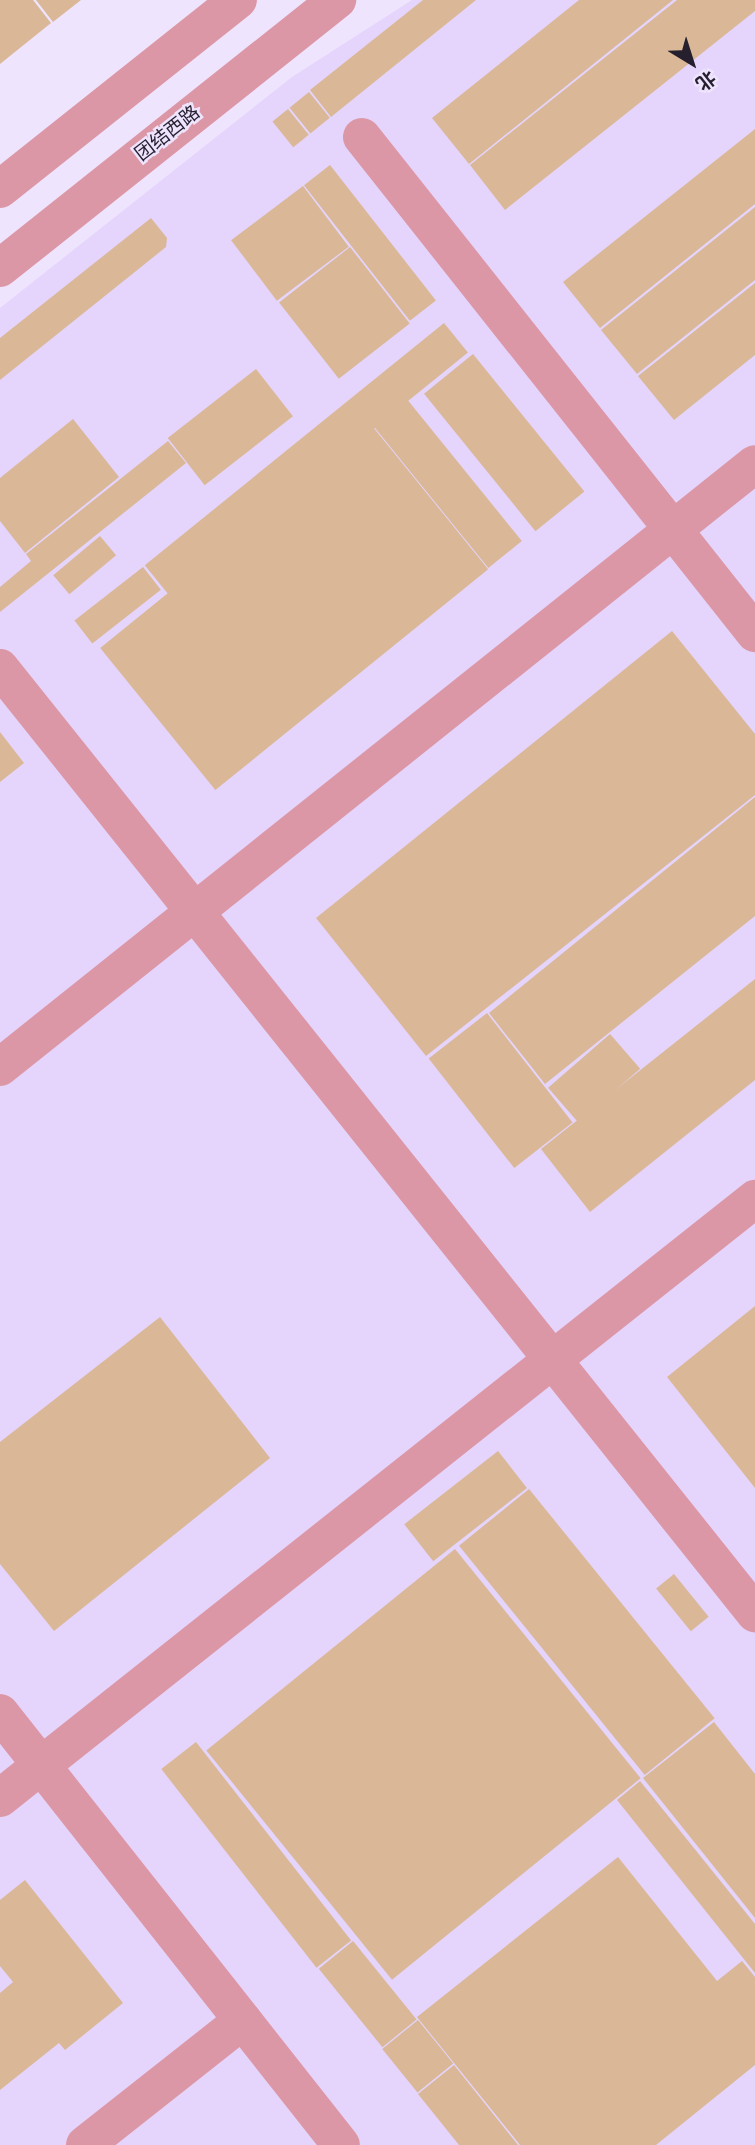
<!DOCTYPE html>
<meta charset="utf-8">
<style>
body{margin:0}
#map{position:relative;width:755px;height:2145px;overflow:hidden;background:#efe4fd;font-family:"Source Sans 3","Noto Sans SC",sans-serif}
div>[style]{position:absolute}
.built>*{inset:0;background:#e5d4fb}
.building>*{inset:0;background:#dab897;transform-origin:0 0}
.minor>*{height:38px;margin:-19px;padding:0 19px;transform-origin:19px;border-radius:19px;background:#dc97a6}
span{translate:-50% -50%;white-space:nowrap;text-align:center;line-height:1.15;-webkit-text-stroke:5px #efe4fd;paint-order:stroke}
.street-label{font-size:19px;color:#251f2e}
.north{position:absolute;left:657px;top:28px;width:70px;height:70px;-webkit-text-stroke:5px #efe4fd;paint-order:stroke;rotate:142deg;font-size:19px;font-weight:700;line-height:28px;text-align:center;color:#251f2e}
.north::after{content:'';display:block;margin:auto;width:24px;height:32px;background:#251f2e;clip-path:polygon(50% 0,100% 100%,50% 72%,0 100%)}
</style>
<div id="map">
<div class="built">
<div style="clip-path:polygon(412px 0,755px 0,755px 2145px,0 2145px,0 308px,292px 77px)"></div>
</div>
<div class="building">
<div style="clip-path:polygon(0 0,33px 0,51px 23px,0 64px)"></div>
<div style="clip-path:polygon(36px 0,81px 0,53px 22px)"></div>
<div style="clip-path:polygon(423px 0,476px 0,331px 117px,310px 90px)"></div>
<div style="clip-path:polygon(579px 0,673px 0,469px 164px,432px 118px)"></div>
<div style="clip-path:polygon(677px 0,755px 0,755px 11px,505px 210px,470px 165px)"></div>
<div style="left:309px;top:92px;width:33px;height:25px;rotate:51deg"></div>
<div style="left:288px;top:109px;width:33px;height:20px;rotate:51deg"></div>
<div style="clip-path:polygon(755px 129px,755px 204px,600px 328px,563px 282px)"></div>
<div style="left:330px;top:165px;width:172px;height:33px;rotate:52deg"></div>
<div style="left:303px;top:186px;width:76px;height:90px;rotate:53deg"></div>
<div style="clip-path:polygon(755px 207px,755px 280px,637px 374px,601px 330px)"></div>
<div style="clip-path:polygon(151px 218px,167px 238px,166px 247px,0 380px,0 338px)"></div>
<div style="left:350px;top:247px;width:97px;height:90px;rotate:52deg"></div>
<div style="clip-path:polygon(755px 283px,755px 355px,674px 420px,638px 376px)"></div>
<div style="left:444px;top:323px;width:38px;height:385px;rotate:51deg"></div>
<div style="left:473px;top:354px;width:177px;height:63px;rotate:51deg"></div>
<div style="left:256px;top:369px;width:60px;height:112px;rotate:52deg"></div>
<div style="left:406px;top:398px;width:184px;height:43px;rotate:51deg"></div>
<div style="clip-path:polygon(73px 419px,119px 477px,25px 553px,0 521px,0 478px)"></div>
<div style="left:373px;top:427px;width:183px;height:351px;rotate:51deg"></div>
<div style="clip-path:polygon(168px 441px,186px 463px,0 612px,0 587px,31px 561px,26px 554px)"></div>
<div style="left:100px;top:536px;width:25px;height:61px;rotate:50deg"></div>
<div style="left:143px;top:567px;width:29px;height:87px;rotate:52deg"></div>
<div style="clip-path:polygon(672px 631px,755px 734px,755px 795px,426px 1056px,316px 918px)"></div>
<div style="clip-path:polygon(0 732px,24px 763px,0 782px)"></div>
<div style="clip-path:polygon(755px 797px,755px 916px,545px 1084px,489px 1013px)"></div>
<div style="clip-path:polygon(755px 979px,755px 1080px,590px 1212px,541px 1149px)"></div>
<div style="left:487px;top:1013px;width:139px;height:74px;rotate:52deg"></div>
<div style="left:610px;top:1034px;width:46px;height:82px;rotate:49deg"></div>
<div style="clip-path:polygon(755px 1306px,755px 1488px,667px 1377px)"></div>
<div style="clip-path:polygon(160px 1317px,270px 1458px,54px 1631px,0 1564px,0 1442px)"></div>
<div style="left:498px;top:1451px;width:47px;height:119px;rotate:52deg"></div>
<div style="left:529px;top:1489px;width:295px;height:90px;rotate:51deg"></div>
<div style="left:455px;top:1549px;width:295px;height:320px;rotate:51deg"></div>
<div style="left:674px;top:1574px;width:55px;height:23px;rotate:51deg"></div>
<div style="clip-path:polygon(714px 1722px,755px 1774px,755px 1918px,643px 1778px)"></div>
<div style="left:196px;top:1742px;width:252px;height:44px;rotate:52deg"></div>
<div style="clip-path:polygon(640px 1781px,755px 1924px,755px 1973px,617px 1800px)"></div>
<div style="clip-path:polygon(618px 1857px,717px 1981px,742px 1961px,755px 1977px,755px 2065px,656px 2145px,520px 2145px,417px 2017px)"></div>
<div style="clip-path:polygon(25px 1880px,123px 2003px,65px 2050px,59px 2043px,0 2090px,0 1993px,13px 1982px,0 1966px,0 1900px)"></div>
<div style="left:353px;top:1941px;width:101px;height:44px;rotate:51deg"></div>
<div style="left:418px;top:2020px;width:56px;height:46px;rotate:51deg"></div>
<div style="clip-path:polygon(454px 2065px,518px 2145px,459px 2145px,418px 2094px)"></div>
</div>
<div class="minor">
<div style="left:362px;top:137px;width:633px;rotate:51.61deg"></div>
<div style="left:0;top:189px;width:304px;rotate:-38.5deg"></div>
<div style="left:0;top:268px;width:431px;rotate:-38.5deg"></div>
<div style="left:0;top:668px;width:1210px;rotate:51.38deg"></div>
<div style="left:0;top:1067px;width:966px;rotate:-38.61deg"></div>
<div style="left:0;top:1713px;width:550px;rotate:51.71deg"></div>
<div style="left:0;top:1798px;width:964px;rotate:-38.43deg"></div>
<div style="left:85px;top:2145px;width:201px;rotate:-38.3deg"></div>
</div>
<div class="street-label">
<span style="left:168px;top:134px;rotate:-38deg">团结西路</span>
</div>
<div class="north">北</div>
</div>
